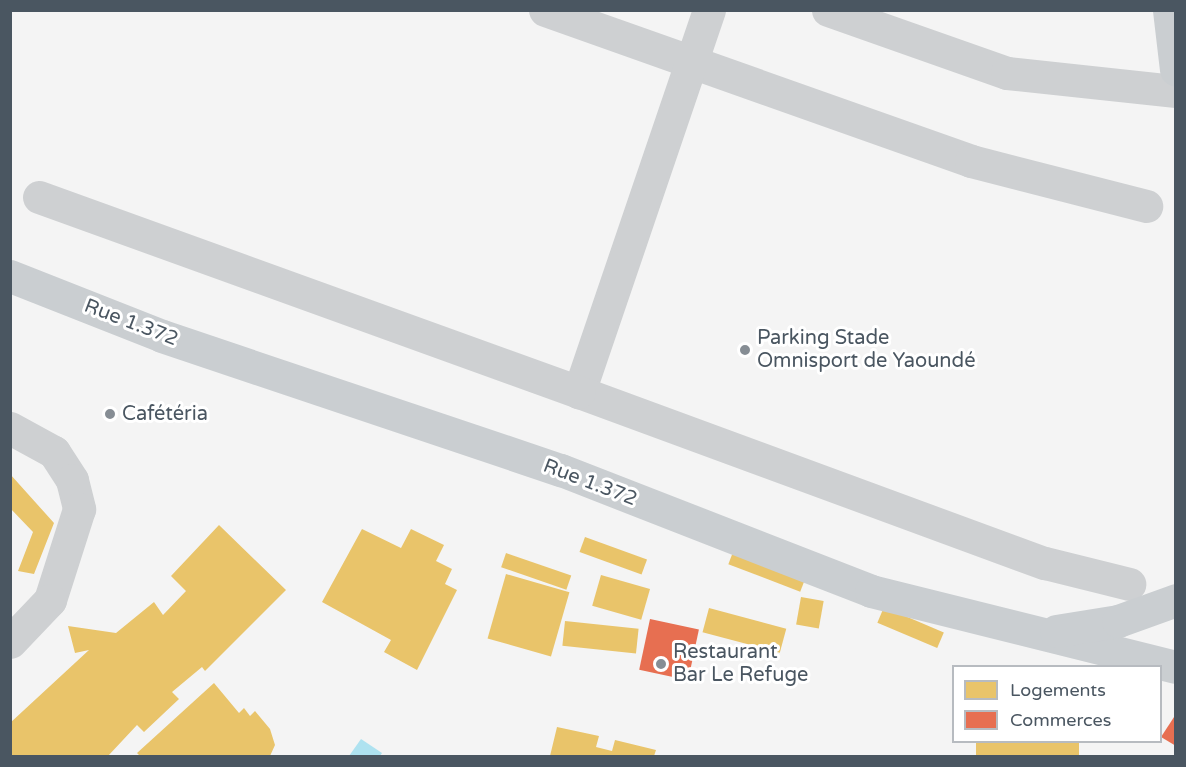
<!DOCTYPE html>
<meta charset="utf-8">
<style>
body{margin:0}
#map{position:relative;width:1186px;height:767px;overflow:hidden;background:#f4f4f4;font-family:"Varela Round",sans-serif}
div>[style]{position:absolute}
.water>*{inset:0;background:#aee2f0}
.homes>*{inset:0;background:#e9c46a;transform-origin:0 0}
.shops>*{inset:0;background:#e76f51;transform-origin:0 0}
.minor>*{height:33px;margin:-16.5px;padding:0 16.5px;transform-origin:16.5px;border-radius:16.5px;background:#ced0d2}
.major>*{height:33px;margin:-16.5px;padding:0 16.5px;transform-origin:16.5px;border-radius:16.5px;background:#caced1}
.dots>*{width:16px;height:16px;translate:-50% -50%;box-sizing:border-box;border:3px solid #fff;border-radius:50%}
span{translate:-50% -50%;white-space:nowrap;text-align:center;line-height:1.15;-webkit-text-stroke:6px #fff;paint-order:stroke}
.street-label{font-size:20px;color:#4a5661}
.poi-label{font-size:20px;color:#4a5661}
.left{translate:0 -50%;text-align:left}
.frame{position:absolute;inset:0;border:12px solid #4a5661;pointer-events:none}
.legend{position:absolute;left:952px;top:665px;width:210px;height:78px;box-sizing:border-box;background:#fff;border:2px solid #b7bbc0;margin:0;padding:8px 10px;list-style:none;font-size:18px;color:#4a5661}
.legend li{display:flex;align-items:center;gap:12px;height:30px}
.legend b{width:30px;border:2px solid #b7bbc0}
</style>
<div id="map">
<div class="water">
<div style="clip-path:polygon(361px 739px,382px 753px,380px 756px,349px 756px)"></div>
</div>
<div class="homes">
<div style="clip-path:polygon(10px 474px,54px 523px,34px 574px,18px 571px,33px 532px,10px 508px)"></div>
<div style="clip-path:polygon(219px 525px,286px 590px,205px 671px,202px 667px,172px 692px,179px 699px,144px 732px,137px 725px,108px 756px,10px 756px,10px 723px,89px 650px,75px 653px,68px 626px,116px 633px,154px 602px,163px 615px,186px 591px,171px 576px)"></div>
<div style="clip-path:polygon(362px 529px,401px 548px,411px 529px,444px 545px,436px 561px,452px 569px,445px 584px,457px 590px,417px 670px,384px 652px,391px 640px,322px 602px)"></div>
<div style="left:585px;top:537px;width:66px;height:16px;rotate:20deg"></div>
<div style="left:733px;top:552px;width:77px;height:13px;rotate:21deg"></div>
<div style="left:506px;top:553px;width:69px;height:15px;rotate:19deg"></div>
<div style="left:506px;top:574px;width:66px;height:67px;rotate:16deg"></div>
<div style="left:601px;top:575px;width:51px;height:32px;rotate:16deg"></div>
<div style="left:801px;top:597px;width:23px;height:28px;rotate:10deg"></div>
<div style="left:884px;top:607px;width:65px;height:17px;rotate:23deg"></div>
<div style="left:709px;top:608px;width:80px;height:25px;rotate:15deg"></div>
<div style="left:565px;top:621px;width:74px;height:25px;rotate:6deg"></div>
<div style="clip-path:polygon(214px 683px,239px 713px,244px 708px,250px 716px,255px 711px,270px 729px,275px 745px,270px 756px,140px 756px,137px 753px)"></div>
<div style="clip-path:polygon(557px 727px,599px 736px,596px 747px,612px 751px,615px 740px,656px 750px,654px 756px,550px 756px)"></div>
<div style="left:976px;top:742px;width:103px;height:14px"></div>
</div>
<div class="shops">
<div style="left:650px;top:619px;width:50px;height:52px;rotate:12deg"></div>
<div style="clip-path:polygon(1176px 714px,1176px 746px,1161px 737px)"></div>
</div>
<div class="minor">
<div style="left:545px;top:10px;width:452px;rotate:19.5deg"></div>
<div style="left:971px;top:161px;width:181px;rotate:14.4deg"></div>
<div style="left:709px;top:10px;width:404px;rotate:108.8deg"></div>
<div style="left:579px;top:392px;width:496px;rotate:20.2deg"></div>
<div style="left:1045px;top:563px;width:87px;rotate:14deg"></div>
<div style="left:828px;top:10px;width:190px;rotate:19.4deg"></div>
<div style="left:1007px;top:73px;width:170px;rotate:6.1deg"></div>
<div style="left:39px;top:197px;width:574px;rotate:19.86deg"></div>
<div style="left:10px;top:428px;width:50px;rotate:28.6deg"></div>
<div style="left:54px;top:452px;width:33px;rotate:57deg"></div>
<div style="left:72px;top:480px;width:30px;rotate:76deg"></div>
<div style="left:79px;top:509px;width:96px;rotate:107.7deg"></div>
<div style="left:50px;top:600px;width:58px;rotate:133.6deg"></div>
</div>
<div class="major">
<div style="left:1169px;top:10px;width:60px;rotate:83.3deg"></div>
<div style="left:10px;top:276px;width:163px;rotate:21.5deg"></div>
<div style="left:162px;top:336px;width:421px;rotate:18.6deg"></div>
<div style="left:561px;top:470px;width:333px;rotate:21.3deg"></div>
<div style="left:871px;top:591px;width:314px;rotate:14deg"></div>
<div style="left:1056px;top:631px;width:63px;rotate:-9.2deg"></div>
<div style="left:1118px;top:621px;width:62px;rotate:-19.9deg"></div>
</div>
<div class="dots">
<div style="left:745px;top:350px;background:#868d94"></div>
<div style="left:110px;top:414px;background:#868d94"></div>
<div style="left:661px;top:664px;background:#868d94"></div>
</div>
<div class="street-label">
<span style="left:131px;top:323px;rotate:21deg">Rue 1.372</span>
<span style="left:590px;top:483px;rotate:21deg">Rue 1.372</span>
</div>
<div class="poi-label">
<span class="left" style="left:757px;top:350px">Parking Stade<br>Omnisport de Yaoundé</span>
<span class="left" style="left:122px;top:414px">Cafétéria</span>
<span class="left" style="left:673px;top:664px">Restaurant<br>Bar Le Refuge</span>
</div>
<div class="frame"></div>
<ul class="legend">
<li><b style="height:16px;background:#e9c46a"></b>Logements</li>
<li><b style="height:16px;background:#e76f51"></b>Commerces</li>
</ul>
</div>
